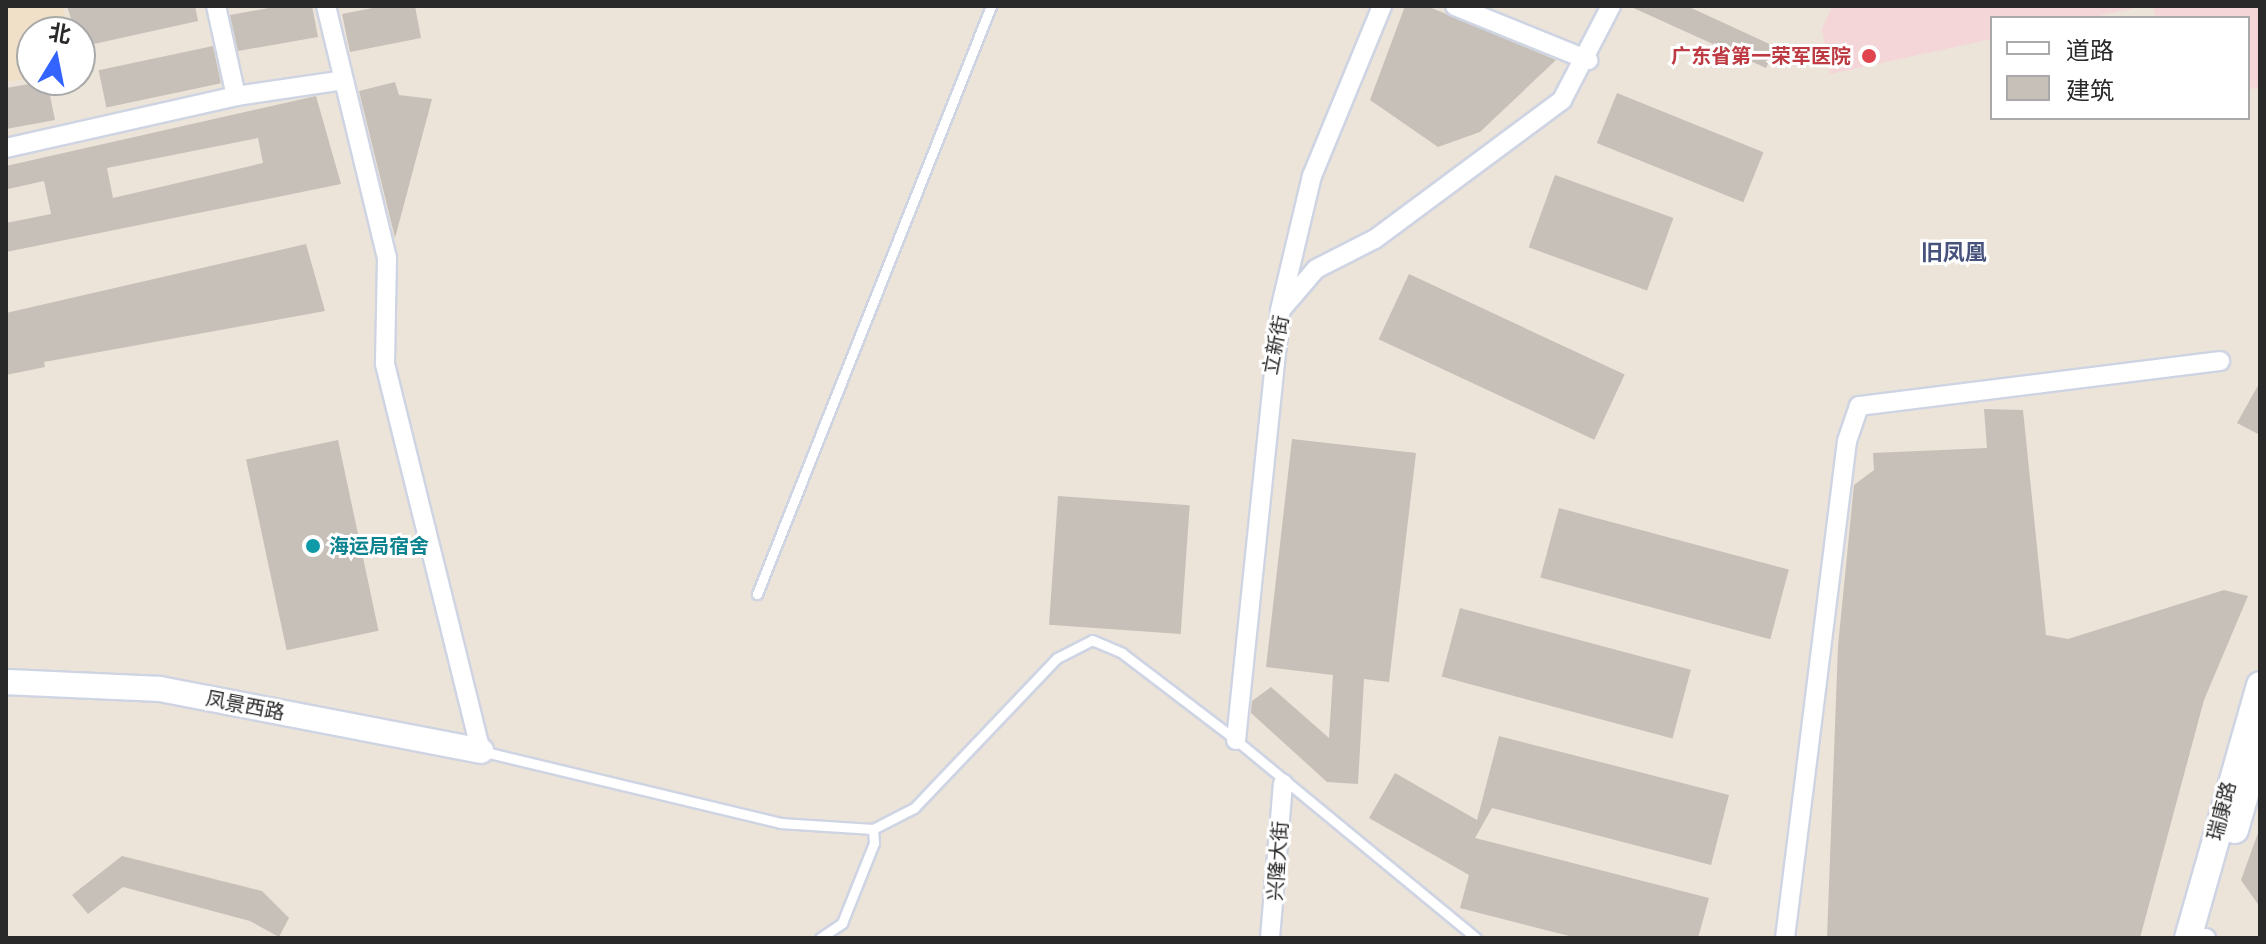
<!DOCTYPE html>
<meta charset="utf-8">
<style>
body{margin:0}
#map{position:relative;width:2266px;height:944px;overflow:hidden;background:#ece3d9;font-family:Roboto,"Noto Sans SC",sans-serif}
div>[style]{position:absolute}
.education>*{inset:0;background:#efe0c7}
.medical>*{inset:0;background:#f4d6d9}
.building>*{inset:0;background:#c7c0b9;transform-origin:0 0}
.roads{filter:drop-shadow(2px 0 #cfd4e3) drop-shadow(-2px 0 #cfd4e3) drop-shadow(0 2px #cfd4e3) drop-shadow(0 -2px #cfd4e3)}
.service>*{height:9px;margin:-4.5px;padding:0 4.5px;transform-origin:4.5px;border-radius:4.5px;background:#fff}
.minor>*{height:18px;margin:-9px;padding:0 9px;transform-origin:9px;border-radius:9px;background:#fff}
.tertiary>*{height:24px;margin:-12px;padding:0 12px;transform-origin:12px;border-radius:12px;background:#fff}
.secondary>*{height:26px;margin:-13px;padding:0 13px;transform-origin:13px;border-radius:13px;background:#fff}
.dots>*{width:22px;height:22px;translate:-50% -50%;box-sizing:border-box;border:4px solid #fff;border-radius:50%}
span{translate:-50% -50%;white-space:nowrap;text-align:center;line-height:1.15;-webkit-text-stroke:6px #fff;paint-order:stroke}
.health-label{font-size:20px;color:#be3a42;font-weight:700}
.right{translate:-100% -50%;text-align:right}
.street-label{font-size:20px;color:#292929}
.culture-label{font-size:20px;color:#0d838f;font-weight:700}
.left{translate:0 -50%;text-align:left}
.neighbourhood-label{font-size:22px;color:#47537c;font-weight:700}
.frame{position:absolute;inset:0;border:8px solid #292929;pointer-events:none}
.legend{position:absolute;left:1990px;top:16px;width:260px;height:104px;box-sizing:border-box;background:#fff;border:2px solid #a9a9a9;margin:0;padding:10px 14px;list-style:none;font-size:24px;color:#292929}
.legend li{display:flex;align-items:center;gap:16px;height:40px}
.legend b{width:40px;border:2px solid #a9a9a9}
.north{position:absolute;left:16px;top:16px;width:80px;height:80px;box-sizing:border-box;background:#fff;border:2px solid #a9a9a9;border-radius:50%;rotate:10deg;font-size:22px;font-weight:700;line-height:32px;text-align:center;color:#292929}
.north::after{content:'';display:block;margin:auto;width:28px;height:36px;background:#3464ff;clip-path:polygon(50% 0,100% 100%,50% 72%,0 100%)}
</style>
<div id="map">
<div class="education">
<div style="clip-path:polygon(6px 6px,63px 6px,69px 32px,32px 32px,32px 78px,6px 82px)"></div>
</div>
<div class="medical">
<div style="clip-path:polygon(1832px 6px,2144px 6px,2089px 18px,1992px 18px,1992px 39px,1830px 74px,1822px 29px)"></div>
<div style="clip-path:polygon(2153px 6px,2260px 6px,2260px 88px,2248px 89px,2248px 18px,2156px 18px)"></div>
</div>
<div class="building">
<div style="clip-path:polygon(67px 6px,195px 6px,198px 21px,80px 47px)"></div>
<div style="clip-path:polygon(280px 6px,312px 6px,318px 37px,238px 51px,230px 15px)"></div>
<div style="clip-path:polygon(383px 6px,415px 6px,421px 38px,350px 52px,342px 14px)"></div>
<div style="clip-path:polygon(1405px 6px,1427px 6px,1556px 60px,1480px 132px,1438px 147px,1370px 100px)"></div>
<div style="clip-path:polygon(1629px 6px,1687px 6px,1776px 47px,1766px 68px)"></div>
<div style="left:213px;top:46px;width:38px;height:117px;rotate:78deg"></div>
<div style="clip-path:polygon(47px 81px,55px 120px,6px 129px,6px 88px)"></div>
<div style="clip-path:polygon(395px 82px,399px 95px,432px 99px,395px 238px,359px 91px)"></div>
<div style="left:1617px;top:93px;width:158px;height:54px;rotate:22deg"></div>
<div style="clip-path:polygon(evenodd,316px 96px,341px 184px,6px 252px,6px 223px,51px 214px,44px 181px,8px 189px,6px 166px,316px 96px,258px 138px,263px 163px,113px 198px,107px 168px,258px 138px)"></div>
<div style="left:1555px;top:175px;width:126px;height:77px;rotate:20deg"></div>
<div style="clip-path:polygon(306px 244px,325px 311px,44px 362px,45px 367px,6px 375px,6px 313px)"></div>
<div style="left:1409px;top:274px;width:238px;height:72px;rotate:25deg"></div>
<div style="clip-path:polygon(2260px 382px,2260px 435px,2237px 423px)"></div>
<div style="clip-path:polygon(1984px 409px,2023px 410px,2046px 635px,2068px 639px,2224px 590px,2248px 596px,2204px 700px,2140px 938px,1827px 938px,1838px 646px,1854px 485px,1874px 470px,1873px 453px,1987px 448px)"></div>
<div style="clip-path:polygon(1292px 439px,1416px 453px,1389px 682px,1364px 679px,1358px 784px,1327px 782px,1251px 713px,1252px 701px,1271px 687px,1329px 738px,1333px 675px,1266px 667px)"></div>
<div style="left:338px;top:440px;width:195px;height:94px;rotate:78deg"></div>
<div style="left:1058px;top:496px;width:132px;height:129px;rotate:4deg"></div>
<div style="left:1559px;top:508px;width:238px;height:72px;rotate:15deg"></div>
<div style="left:1460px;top:608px;width:239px;height:71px;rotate:15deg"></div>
<div style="clip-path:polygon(1499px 736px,1729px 795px,1711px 865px,1492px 808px,1475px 838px,1709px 898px,1698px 938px,1577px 938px,1460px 908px,1469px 875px,1369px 818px,1395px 773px,1477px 820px)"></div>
<div style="clip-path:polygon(2258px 833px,2260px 833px,2260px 907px,2241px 880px)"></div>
<div style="clip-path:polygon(122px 856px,262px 891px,289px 918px,279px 937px,250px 921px,123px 887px,88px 914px,72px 895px)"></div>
</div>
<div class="roads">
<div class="service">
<div style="left:757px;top:594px;width:633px;rotate:-68.3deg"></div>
<div style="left:481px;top:751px;width:308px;rotate:13.5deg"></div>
<div style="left:780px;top:823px;width:93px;rotate:3.7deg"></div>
<div style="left:873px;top:829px;width:46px;rotate:-27.1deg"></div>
<div style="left:914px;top:808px;width:207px;rotate:-46.4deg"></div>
<div style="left:1057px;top:658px;width:39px;rotate:-27deg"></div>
<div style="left:1092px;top:640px;width:33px;rotate:23deg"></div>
<div style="left:1122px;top:653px;width:143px;rotate:37.3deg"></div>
<div style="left:1236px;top:740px;width:311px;rotate:39.5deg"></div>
<div style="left:820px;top:938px;width:27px;rotate:-34deg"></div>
<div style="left:842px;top:923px;width:86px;rotate:-68.2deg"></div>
<div style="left:874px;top:843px;width:14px;rotate:-94deg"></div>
</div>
<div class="minor">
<div style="left:326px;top:6px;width:259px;rotate:76.4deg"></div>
<div style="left:387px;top:258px;width:106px;rotate:91.1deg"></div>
<div style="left:385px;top:364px;width:399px;rotate:76.1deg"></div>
<div style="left:1455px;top:6px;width:144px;rotate:22.1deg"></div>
<div style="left:236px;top:96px;width:109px;rotate:-8.4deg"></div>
<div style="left:6px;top:148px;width:236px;rotate:-12.7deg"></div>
<div style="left:236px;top:96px;width:92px;rotate:-102.5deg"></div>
<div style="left:1280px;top:310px;width:138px;rotate:-76.6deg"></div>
<div style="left:1312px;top:176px;width:184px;rotate:-67.6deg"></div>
<div style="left:1236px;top:740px;width:431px;rotate:-84.1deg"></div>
<div style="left:1280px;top:311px;width:55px;rotate:-49.4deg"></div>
<div style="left:1316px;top:269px;width:66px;rotate:-27deg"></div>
<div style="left:1375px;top:239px;width:233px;rotate:-36.6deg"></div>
<div style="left:1562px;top:100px;width:106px;rotate:-62.5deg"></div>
<div style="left:1270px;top:938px;width:155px;rotate:-85.2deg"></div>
<div style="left:1785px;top:938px;width:501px;rotate:-82.89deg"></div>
<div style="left:1847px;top:441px;width:37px;rotate:-71deg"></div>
<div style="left:1859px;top:406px;width:364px;rotate:-7.1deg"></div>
<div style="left:2205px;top:938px;width:1px"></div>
</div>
<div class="tertiary">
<div style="left:6px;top:682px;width:154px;rotate:2.6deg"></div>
<div style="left:160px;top:689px;width:327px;rotate:10.9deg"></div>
</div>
<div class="secondary">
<div style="left:2235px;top:830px;width:91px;rotate:-74.1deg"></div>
<div style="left:2188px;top:938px;width:263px;rotate:-74.1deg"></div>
</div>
</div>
<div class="dots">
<div style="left:1869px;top:56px;background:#e0444e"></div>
<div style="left:313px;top:546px;background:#0f9aa8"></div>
</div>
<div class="health-label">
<span class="right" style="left:1851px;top:56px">广东省第一荣军医院</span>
</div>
<div class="street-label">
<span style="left:1276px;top:345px;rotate:-79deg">立新街</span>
<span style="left:245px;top:706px;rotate:11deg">凤景西路</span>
<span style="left:2222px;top:811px;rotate:-75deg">瑞康路</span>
<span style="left:1278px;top:861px;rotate:-86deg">兴隆大街</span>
</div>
<div class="culture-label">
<span class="left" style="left:329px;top:546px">海运局宿舍</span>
</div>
<div class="neighbourhood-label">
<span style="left:1954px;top:253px">旧凤凰</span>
</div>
<div class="frame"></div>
<ul class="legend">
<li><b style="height:10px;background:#fff"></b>道路</li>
<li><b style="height:22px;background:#c7c0b9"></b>建筑</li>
</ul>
<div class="north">北</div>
</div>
